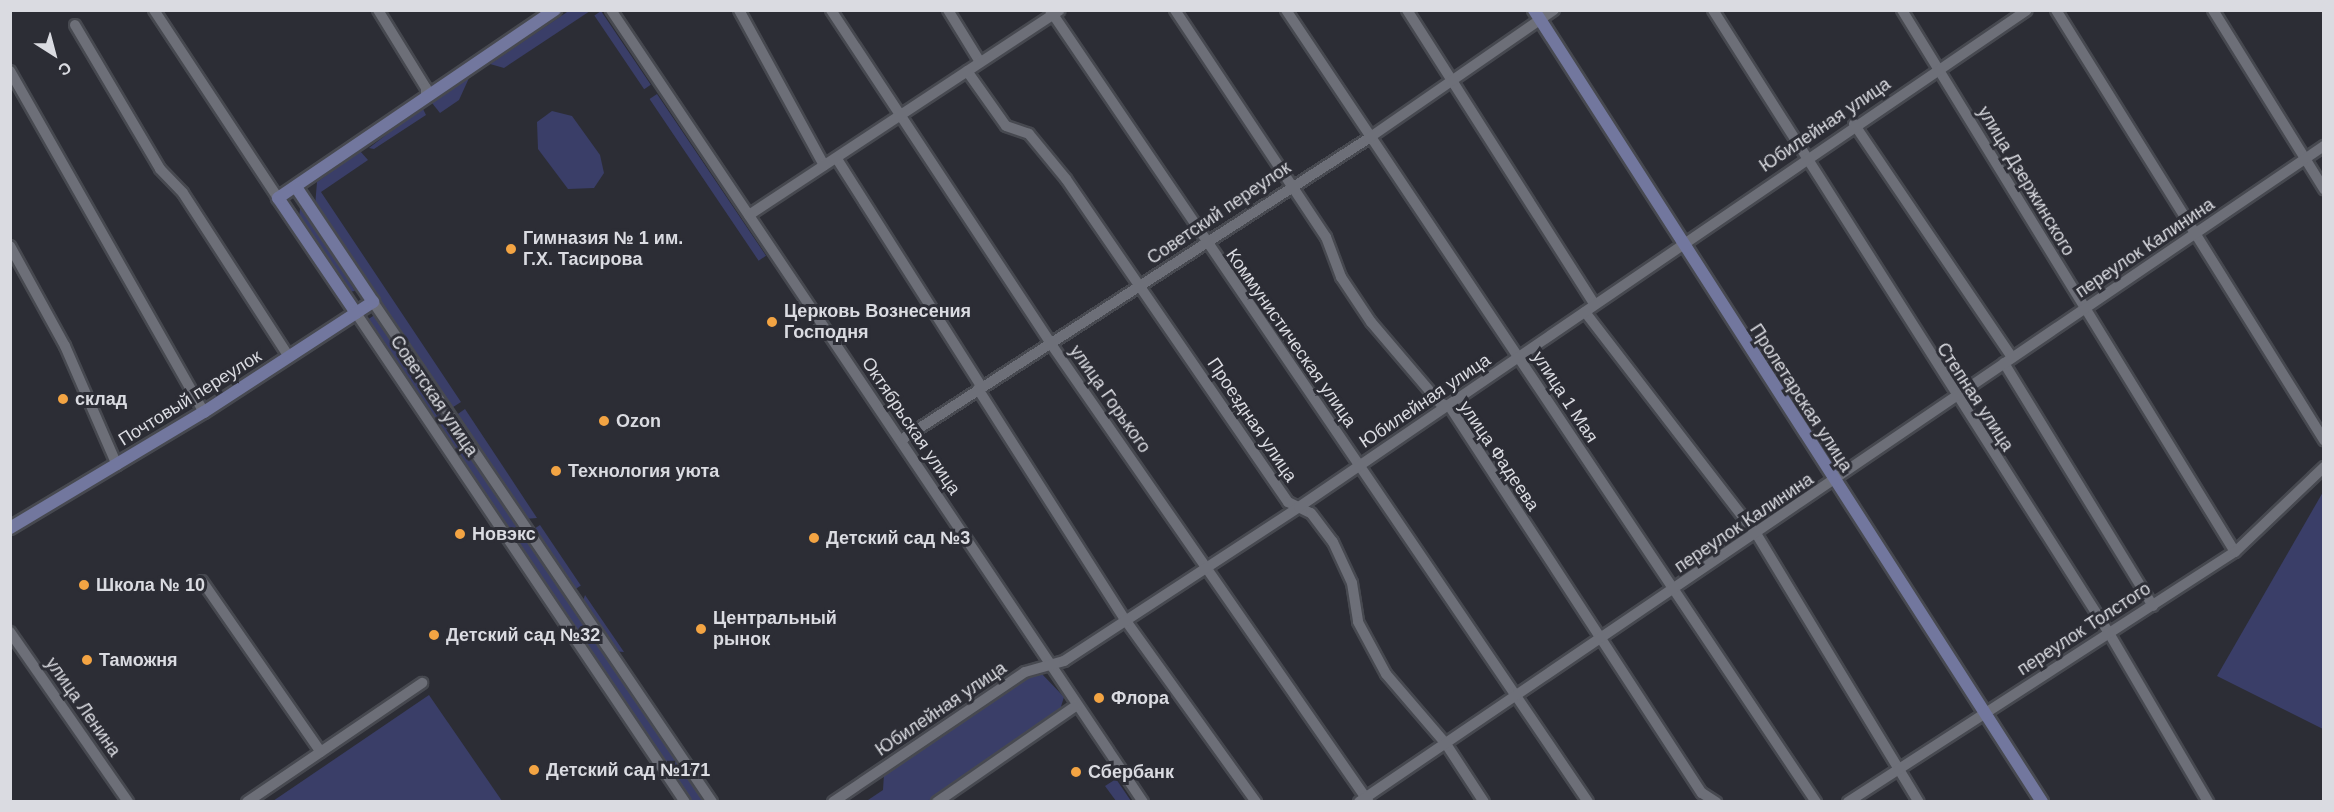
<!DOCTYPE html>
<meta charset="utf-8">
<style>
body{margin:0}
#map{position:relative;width:2334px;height:812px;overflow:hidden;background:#2c2d35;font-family:Arial,sans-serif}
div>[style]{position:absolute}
.green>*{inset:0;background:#3a3e68;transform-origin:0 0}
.roads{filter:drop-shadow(2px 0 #474950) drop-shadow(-2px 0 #474950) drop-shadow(0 2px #474950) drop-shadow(0 -2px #474950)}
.minor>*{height:10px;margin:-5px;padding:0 5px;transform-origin:5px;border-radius:5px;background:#6d6f78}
.major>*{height:12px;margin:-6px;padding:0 6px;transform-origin:6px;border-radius:6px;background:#72779e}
.dots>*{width:16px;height:16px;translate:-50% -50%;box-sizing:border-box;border:3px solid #2c2d35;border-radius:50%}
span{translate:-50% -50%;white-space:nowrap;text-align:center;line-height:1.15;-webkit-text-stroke:6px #2c2d35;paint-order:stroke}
.street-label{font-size:18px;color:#dadbe1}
.poi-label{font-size:18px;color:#dadbe1;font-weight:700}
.left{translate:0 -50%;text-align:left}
.frame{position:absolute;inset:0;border:12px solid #dadbe1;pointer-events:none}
.north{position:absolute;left:24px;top:24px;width:60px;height:60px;-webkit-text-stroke:4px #2c2d35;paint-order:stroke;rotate:144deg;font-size:16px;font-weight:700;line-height:24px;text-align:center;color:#dadbe1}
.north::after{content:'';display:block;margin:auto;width:21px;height:27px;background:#dadbe1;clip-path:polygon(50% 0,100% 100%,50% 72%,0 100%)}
</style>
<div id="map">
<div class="green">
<div style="clip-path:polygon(570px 10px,590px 11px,504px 68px,490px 64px)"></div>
<div style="left:601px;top:11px;width:89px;height:8px;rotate:56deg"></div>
<div style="clip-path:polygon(469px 78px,459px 100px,440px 113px,432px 103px)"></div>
<div style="left:657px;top:94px;width:195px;height:9px;rotate:56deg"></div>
<div style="clip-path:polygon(422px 107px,426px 115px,374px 149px,369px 148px)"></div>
<div style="clip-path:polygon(552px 111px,572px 116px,600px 155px,604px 173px,594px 188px,568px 189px,538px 149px,537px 122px)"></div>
<div style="clip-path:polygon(360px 151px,368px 160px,321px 192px,461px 402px,450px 409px,315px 206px,317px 182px)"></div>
<div style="clip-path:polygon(300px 209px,305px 209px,355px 291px,348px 292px,299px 218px)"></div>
<div style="left:376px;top:314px;width:588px;height:13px;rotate:56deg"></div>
<div style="clip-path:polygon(465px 409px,537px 518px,525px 519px,455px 416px)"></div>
<div style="clip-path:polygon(2323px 492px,2323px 729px,2217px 676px)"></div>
<div style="left:540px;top:525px;width:73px;height:9px;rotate:56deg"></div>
<div style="clip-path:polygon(585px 595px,624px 652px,613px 651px,582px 604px)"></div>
<div style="clip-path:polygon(1042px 674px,1064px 697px,1059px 713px,929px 801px,865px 802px,883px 790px,884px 774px,1032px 675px)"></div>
<div style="clip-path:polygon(429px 695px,502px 801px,273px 801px)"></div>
<div style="clip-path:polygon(1116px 779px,1131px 801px,1116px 801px,1105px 786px)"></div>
</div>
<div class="roads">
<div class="minor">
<div style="left:154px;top:10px;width:225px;rotate:56.6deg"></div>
<div style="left:378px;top:10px;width:92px;rotate:58.4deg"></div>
<div style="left:426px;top:88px;width:9px;rotate:90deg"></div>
<div style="left:611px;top:10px;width:954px;rotate:56.11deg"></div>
<div style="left:739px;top:10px;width:177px;rotate:61.3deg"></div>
<div style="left:831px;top:10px;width:396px;rotate:56.6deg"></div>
<div style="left:1049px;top:341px;width:560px;rotate:55.26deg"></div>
<div style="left:948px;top:10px;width:61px;rotate:58.4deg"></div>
<div style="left:1050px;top:10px;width:957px;rotate:55.81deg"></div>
<div style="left:1175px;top:10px;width:273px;rotate:56.4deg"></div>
<div style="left:1326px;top:237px;width:43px;rotate:69.4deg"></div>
<div style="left:1341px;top:277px;width:54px;rotate:56.3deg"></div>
<div style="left:1371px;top:322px;width:106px;rotate:49.6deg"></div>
<div style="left:1440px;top:403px;width:11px;rotate:22deg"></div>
<div style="left:1450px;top:407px;width:461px;rotate:56.9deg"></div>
<div style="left:1702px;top:793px;width:17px;rotate:33deg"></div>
<div style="left:1286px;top:10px;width:953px;rotate:56.21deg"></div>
<div style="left:1407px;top:10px;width:348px;rotate:57.5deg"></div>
<div style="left:1713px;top:10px;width:738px;rotate:57.56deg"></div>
<div style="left:2109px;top:633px;width:196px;rotate:59.6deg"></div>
<div style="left:1902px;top:10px;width:636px;rotate:58.43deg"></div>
<div style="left:2056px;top:10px;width:507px;rotate:58.07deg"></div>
<div style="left:2213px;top:10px;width:211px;rotate:58.2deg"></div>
<div style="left:75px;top:25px;width:167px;rotate:59.4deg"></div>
<div style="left:160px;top:169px;width:33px;rotate:46deg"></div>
<div style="left:183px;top:193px;width:195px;rotate:57.1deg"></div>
<div style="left:10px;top:71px;width:392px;rotate:60.4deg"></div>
<div style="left:967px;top:71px;width:67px;rotate:54.7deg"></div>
<div style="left:1006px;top:126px;width:24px;rotate:19deg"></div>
<div style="left:1029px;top:134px;width:58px;rotate:50.6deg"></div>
<div style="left:1066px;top:179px;width:392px;rotate:55.5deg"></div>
<div style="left:1288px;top:502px;width:25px;rotate:26deg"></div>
<div style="left:1311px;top:513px;width:36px;rotate:53deg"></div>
<div style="left:1333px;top:542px;width:45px;rotate:65.1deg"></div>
<div style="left:1352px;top:583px;width:39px;rotate:81deg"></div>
<div style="left:1358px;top:622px;width:59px;rotate:61.7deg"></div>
<div style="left:1386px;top:674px;width:92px;rotate:49.4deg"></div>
<div style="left:1446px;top:744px;width:69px;rotate:56.8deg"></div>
<div style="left:1854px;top:124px;width:282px;rotate:55.9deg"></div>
<div style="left:837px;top:159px;width:269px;rotate:57.6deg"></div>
<div style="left:749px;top:215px;width:372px;rotate:-33.4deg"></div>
<div style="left:10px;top:246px;width:114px;rotate:61.2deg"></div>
<div style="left:65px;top:346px;width:130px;rotate:66.4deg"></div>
<div style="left:373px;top:302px;width:604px;rotate:55.86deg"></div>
<div style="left:1585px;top:312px;width:282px;rotate:52.4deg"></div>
<div style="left:1757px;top:535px;width:312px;rotate:58.8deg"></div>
<div style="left:356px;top:313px;width:589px;rotate:56.07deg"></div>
<div style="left:2004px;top:363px;width:285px;rotate:58.5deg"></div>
<div style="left:978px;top:389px;width:275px;rotate:57.5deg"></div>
<div style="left:1126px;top:621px;width:223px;rotate:54.3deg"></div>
<div style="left:901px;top:440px;width:557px;rotate:-32.83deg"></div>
<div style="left:1369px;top:138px;width:225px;rotate:-34.7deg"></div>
<div style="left:202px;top:581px;width:208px;rotate:55.2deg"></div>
<div style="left:10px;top:632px;width:207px;rotate:55.2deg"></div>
<div style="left:247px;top:802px;width:212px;rotate:-34.2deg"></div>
<div style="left:833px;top:802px;width:232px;rotate:-34.1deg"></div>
<div style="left:1025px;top:672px;width:41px;rotate:-15.8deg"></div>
<div style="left:1064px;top:661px;width:281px;rotate:-33.2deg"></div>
<div style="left:1299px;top:507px;width:881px;rotate:-34.32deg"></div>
<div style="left:937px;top:802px;width:170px;rotate:-34.7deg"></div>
<div style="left:1359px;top:802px;width:1167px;rotate:-34.21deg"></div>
<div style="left:1848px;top:802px;width:461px;rotate:-32.9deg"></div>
<div style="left:2235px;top:552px;width:123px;rotate:-43.7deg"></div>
</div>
<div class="major">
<div style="left:1534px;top:10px;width:941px;rotate:57.32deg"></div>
<div style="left:356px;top:313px;width:139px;rotate:-124.1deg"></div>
<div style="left:278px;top:198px;width:335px;rotate:-34.2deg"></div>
<div style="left:10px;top:528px;width:226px;rotate:-30.9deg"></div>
<div style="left:204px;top:412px;width:202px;rotate:-33.1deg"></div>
<div style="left:373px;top:302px;width:138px;rotate:-123.8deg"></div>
</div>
</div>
<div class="dots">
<div style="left:511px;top:249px;background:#f3a443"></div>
<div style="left:772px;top:322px;background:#f3a443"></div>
<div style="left:63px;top:399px;background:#f3a443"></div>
<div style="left:604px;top:421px;background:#f3a443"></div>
<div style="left:556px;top:471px;background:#f3a443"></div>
<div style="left:460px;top:534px;background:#f3a443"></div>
<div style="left:814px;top:538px;background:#f3a443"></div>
<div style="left:84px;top:585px;background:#f3a443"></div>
<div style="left:701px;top:629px;background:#f3a443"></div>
<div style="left:434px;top:635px;background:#f3a443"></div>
<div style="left:87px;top:660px;background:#f3a443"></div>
<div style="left:1099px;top:698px;background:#f3a443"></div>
<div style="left:534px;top:770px;background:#f3a443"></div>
<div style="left:1076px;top:772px;background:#f3a443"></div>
</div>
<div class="street-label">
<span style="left:1825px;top:125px;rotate:-34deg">Юбилейная улица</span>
<span style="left:2026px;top:181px;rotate:59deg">улица Дзержинского</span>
<span style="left:1219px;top:213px;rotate:-34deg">Советский переулок</span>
<span style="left:2145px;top:248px;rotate:-34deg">переулок Калинина</span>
<span style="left:1291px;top:338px;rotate:55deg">Коммунистическая улица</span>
<span style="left:434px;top:396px;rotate:56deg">Советская улица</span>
<span style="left:1565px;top:397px;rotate:57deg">улица 1 Мая</span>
<span style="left:1975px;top:397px;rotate:57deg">Степная улица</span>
<span style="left:190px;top:398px;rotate:-32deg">Почтовый переулок</span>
<span style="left:1801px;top:398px;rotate:57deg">Пролетарская улица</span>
<span style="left:1110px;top:399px;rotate:55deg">улица Горького</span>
<span style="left:1425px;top:401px;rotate:-34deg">Юбилейная улица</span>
<span style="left:1252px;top:420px;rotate:56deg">Проездная улица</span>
<span style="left:911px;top:426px;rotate:56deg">Октябрьская улица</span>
<span style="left:1499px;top:456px;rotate:56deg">улица Фадеева</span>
<span style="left:1744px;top:523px;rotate:-34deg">переулок Калинина</span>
<span style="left:2084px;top:629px;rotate:-33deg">переулок Толстого</span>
<span style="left:83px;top:707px;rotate:55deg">улица Ленина</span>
<span style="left:941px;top:709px;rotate:-34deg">Юбилейная улица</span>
</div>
<div class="poi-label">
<span class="left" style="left:523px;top:249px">Гимназия № 1 им.<br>Г.Х. Тасирова</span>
<span class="left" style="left:784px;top:322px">Церковь Вознесения<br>Господня</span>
<span class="left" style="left:75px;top:399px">склад</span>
<span class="left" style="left:616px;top:421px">Ozon</span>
<span class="left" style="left:568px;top:471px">Технология уюта</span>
<span class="left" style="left:472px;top:534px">Новэкс</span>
<span class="left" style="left:826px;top:538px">Детский сад №3</span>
<span class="left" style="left:96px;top:585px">Школа № 10</span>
<span class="left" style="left:713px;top:629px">Центральный<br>рынок</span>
<span class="left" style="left:446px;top:635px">Детский сад №32</span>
<span class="left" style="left:99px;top:660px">Таможня</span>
<span class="left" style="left:1111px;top:698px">Флора</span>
<span class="left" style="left:546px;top:770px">Детский сад №171</span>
<span class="left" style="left:1088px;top:772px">Сбербанк</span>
</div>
<div class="frame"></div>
<div class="north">С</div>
</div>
